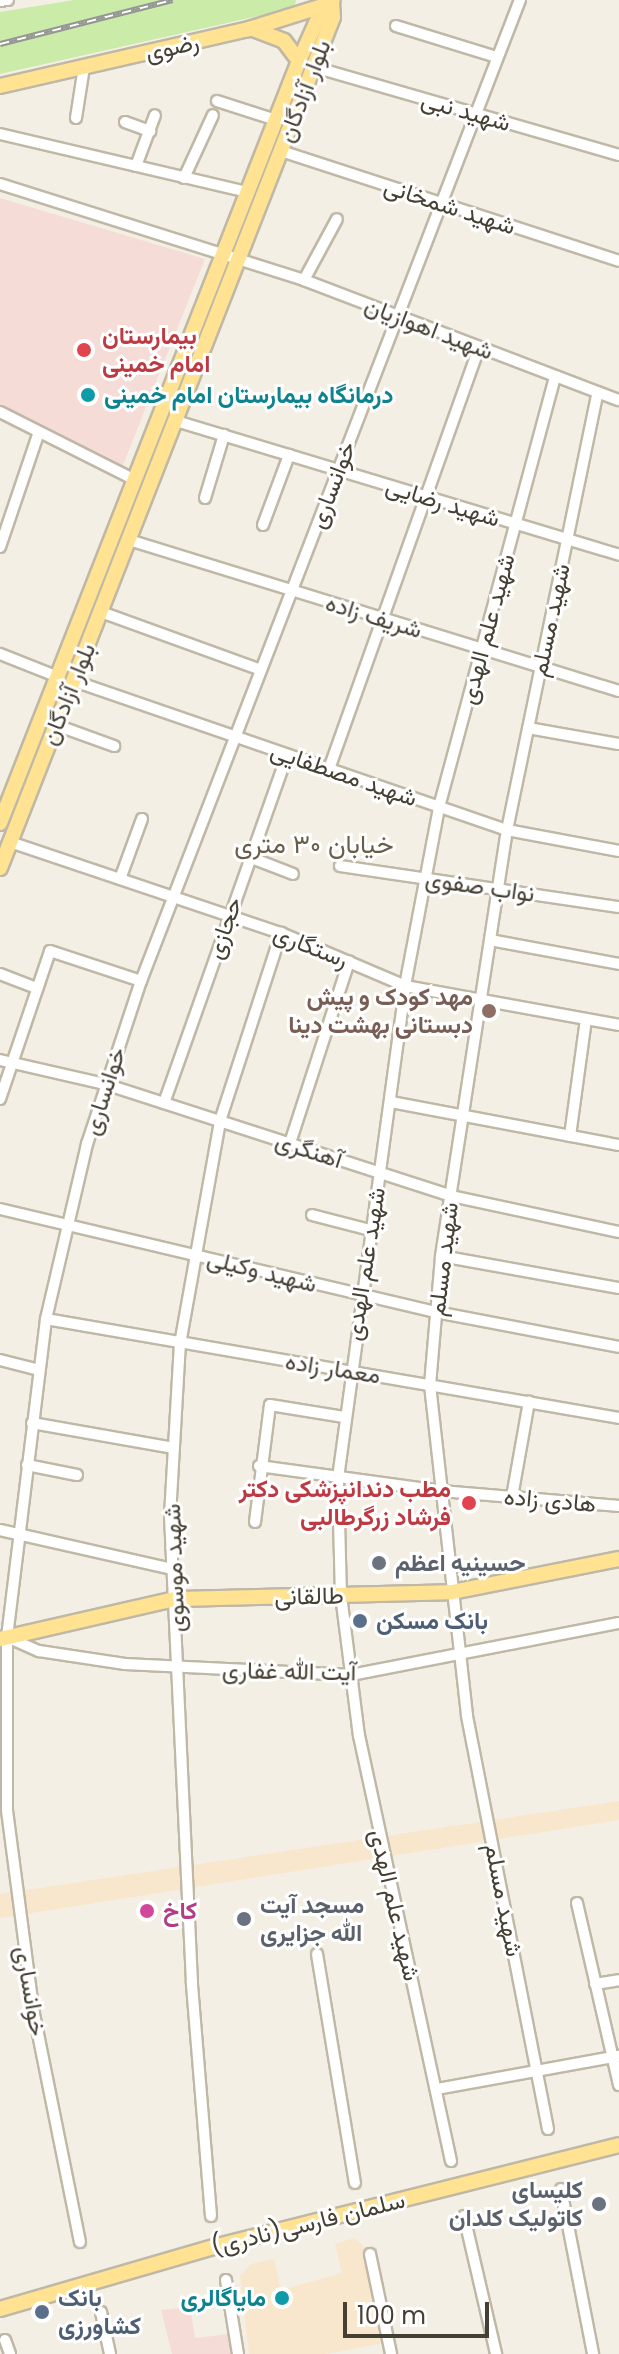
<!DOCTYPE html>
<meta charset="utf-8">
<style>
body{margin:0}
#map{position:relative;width:619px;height:2354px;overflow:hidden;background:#f4efe4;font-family:Poppins,Vazirmatn,sans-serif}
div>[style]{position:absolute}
.commercial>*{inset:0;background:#f8e7cd}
.medical>*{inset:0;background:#f5dcd6}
.green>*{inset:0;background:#cbeba9}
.roads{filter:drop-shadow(2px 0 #c0b8a6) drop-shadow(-2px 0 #c0b8a6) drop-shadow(0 2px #c0b8a6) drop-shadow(0 -2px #c0b8a6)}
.minor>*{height:10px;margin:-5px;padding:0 5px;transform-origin:5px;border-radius:5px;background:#fff}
.major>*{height:14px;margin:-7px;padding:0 7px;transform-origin:7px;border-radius:7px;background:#ffe392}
.rail>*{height:6px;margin-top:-3px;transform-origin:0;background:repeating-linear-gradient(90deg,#fff 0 9px,#959595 0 18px);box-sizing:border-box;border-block:2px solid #959595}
.dots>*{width:22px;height:22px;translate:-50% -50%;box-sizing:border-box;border:4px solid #fff;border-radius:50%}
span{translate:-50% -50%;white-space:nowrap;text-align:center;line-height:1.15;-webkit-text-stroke:6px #fff;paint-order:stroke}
.street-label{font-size:24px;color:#464034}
.health-label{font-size:24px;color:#be3a42;font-weight:700}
.left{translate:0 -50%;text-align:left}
.right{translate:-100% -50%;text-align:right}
.culture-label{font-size:24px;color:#0d838f;font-weight:700}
.education-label{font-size:24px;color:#785e54;font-weight:700}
.worship-label{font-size:24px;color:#5b616d;font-weight:700}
.service-label{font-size:24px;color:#4e5e75;font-weight:700}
.hotel-label{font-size:24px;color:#b23c85;font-weight:700}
.neighbourhood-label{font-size:26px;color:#6a5e4a}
.scale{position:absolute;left:343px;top:2302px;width:146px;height:36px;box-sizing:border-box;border:4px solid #464034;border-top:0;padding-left:10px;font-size:24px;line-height:28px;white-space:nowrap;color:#464034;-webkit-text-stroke:6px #fff;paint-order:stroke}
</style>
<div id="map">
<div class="commercial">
<div style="clip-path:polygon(619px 1801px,619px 1820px,0 1918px,0 1894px)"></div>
<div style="clip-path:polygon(354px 2238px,363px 2245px,383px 2343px,326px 2354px,249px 2354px,240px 2276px,251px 2264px,274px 2259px,281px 2290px,342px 2273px,335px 2244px)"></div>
</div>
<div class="medical">
<div style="clip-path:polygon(0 198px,205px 259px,121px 470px,0 408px)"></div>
<div style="clip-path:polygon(190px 2307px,195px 2338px,230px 2334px,232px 2354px,172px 2354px,161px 2310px)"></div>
</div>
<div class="green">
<div style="clip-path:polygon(74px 0,296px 0,294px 8px,0 74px,0 12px)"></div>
</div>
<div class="roads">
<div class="minor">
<div style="left:0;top:1px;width:8px;rotate:-7deg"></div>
<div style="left:396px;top:26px;width:106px;rotate:17.1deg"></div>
<div style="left:314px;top:67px;width:317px;rotate:16.1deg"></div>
<div style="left:217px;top:101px;width:62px;rotate:17.9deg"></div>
<div style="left:76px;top:118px;width:52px;rotate:-81.1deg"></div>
<div style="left:125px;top:122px;width:27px;rotate:20deg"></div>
<div style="left:0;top:134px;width:254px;rotate:13.2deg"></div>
<div style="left:281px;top:151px;width:355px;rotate:18deg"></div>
<div style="left:136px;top:166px;width:54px;rotate:-69.6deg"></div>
<div style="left:184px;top:178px;width:69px;rotate:-65.3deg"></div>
<div style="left:0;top:184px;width:319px;rotate:17.5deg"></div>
<div style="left:304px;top:280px;width:337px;rotate:20.9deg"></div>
<div style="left:304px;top:280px;width:69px;rotate:-61.6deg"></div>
<div style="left:0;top:412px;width:151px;rotate:26.7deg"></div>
<div style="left:176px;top:421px;width:463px;rotate:16.8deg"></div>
<div style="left:205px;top:498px;width:66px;rotate:-73.2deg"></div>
<div style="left:263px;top:525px;width:75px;rotate:-69.6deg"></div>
<div style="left:129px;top:540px;width:513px;rotate:17.13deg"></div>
<div style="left:0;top:547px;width:121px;rotate:-71.3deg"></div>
<div style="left:101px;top:612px;width:170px;rotate:19.9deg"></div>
<div style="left:0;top:654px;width:62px;rotate:21.6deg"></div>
<div style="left:74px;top:681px;width:458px;rotate:19deg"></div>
<div style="left:507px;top:830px;width:114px;rotate:10.6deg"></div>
<div style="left:56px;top:725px;width:62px;rotate:19.9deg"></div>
<div style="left:528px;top:728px;width:92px;rotate:10deg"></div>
<div style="left:329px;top:769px;width:448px;rotate:-70.4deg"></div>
<div style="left:10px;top:842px;width:286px;rotate:18.6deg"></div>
<div style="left:281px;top:933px;width:135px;rotate:23.1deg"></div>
<div style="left:405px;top:986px;width:218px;rotate:10.3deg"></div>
<div style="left:249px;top:857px;width:47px;rotate:21.1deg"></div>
<div style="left:340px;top:866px;width:282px;rotate:8.4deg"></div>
<div style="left:120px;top:879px;width:64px;rotate:-69.9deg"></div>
<div style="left:490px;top:940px;width:131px;rotate:10.5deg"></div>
<div style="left:0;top:974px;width:40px;rotate:21deg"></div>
<div style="left:0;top:1060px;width:108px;rotate:12.9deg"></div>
<div style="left:105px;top:1084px;width:364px;rotate:17.9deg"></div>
<div style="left:451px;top:1196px;width:172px;rotate:12.1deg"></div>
<div style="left:0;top:1099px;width:156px;rotate:-71.3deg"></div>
<div style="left:50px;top:951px;width:96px;rotate:18.2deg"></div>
<div style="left:391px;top:1102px;width:232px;rotate:10.7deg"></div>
<div style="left:164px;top:1103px;width:369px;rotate:-70.5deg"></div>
<div style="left:570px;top:1136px;width:118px;rotate:-82.2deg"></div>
<div style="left:290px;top:1143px;width:191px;rotate:-72deg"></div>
<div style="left:0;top:1209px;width:448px;rotate:13.3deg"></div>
<div style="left:436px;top:1312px;width:186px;rotate:10.8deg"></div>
<div style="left:312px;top:1215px;width:60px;rotate:14.5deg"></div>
<div style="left:441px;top:1256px;width:181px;rotate:10.2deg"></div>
<div style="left:46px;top:1319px;width:581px;rotate:9.8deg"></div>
<div style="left:0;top:1360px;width:40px;rotate:14.4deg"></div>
<div style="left:32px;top:1423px;width:144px;rotate:10deg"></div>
<div style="left:27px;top:1465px;width:51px;rotate:11.3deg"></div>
<div style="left:259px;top:1466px;width:184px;rotate:7.8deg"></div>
<div style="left:441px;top:1491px;width:179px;rotate:4.8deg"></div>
<div style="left:512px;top:1497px;width:97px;rotate:-79.9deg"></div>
<div style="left:255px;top:1522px;width:118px;rotate:-82.7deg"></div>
<div style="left:270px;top:1405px;width:75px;rotate:9.2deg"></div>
<div style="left:0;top:1530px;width:176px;rotate:12.8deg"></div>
<div style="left:7px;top:1637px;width:35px;rotate:24deg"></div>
<div style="left:39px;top:1651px;width:87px;rotate:8.6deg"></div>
<div style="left:125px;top:1664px;width:226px;rotate:2.8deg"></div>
<div style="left:351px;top:1675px;width:273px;rotate:-11deg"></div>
<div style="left:577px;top:1903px;width:187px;rotate:77deg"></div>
<div style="left:317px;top:1954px;width:232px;rotate:80.6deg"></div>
<div style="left:595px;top:1984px;width:24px;rotate:-9deg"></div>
<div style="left:437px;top:2089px;width:185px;rotate:-10.3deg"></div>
<div style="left:548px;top:2129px;width:422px;rotate:-101.1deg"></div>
<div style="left:467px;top:1715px;width:332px;rotate:-96.4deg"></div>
<div style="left:430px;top:1385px;width:129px;rotate:-85.1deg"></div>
<div style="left:441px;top:1256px;width:431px;rotate:-81.2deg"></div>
<div style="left:507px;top:830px;width:447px;rotate:-78.3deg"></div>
<div style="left:451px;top:2161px;width:435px;rotate:-102.2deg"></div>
<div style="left:359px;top:1736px;width:141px;rotate:-97.3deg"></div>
<div style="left:341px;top:1596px;width:118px;rotate:-91.5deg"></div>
<div style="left:338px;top:1478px;width:497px;rotate:-82.2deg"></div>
<div style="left:405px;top:986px;width:182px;rotate:-79.2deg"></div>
<div style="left:439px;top:807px;width:446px;rotate:-74.9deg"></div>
<div style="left:561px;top:2189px;width:168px;rotate:79deg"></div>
<div style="left:211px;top:2216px;width:234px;rotate:-94.7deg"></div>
<div style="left:192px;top:1983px;width:468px;rotate:-92.7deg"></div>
<div style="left:170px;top:1516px;width:172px;rotate:-86.7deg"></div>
<div style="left:180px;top:1344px;width:227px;rotate:-79.8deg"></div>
<div style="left:220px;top:1121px;width:198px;rotate:-72deg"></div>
<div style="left:464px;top:2216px;width:142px;rotate:76.9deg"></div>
<div style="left:80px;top:2242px;width:239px;rotate:-101.4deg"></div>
<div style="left:33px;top:2008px;width:200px;rotate:-97.5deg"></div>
<div style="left:7px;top:1810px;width:173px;rotate:-90deg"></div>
<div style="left:7px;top:1637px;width:320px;rotate:-83deg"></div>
<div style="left:46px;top:1319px;width:180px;rotate:-76.8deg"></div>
<div style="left:87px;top:1144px;width:172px;rotate:-71.7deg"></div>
<div style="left:141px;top:981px;width:1052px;rotate:-68.88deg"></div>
<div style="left:370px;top:2254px;width:102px;rotate:78.1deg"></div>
<div style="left:226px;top:2280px;width:75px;rotate:80.8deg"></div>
<div style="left:101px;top:2312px;width:43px;rotate:77.9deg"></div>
<div style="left:5px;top:2340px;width:15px;rotate:70deg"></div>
</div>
<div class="major">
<div style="left:253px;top:29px;width:33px;rotate:21deg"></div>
<div style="left:284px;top:41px;width:25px;rotate:53deg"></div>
<div style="left:0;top:86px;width:255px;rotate:-12.9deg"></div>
<div style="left:249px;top:29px;width:84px;rotate:-17.4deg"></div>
<div style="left:0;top:823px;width:819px;rotate:-68.58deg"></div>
<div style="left:299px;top:61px;width:49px;rotate:-66deg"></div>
<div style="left:319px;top:16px;width:21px;rotate:-49deg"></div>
<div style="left:0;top:868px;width:914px;rotate:-68.63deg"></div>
<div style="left:333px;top:17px;width:14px;rotate:-94deg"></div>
<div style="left:0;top:1639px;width:180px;rotate:-12.9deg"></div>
<div style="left:175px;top:1599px;width:277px;rotate:-1.4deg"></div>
<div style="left:452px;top:1592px;width:170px;rotate:-11.2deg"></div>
<div style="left:0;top:2309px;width:226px;rotate:-16.2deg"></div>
<div style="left:217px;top:2246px;width:414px;rotate:-14.1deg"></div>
</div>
</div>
<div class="rail">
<div style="left:0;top:44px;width:178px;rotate:-14.3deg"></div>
</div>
<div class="dots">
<div style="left:84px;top:350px;background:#e0444e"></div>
<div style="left:88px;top:395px;background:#0f9aa8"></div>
<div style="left:489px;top:1011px;background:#8d6e63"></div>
<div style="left:469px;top:1503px;background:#e0444e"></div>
<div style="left:379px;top:1563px;background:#6b7280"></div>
<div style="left:360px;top:1621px;background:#5c6f8a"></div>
<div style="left:147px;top:1911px;background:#d1479c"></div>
<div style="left:244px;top:1919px;background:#6b7280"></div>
<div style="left:599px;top:2204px;background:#6b7280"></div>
<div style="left:282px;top:2298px;background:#0f9aa8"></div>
<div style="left:42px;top:2312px;background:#5c6f8a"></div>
</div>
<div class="street-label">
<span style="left:172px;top:47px;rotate:-13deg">رضوی</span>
<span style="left:304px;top:91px;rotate:-69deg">بلوار آزادگان</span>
<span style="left:466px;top:111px;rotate:16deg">شهید نبی</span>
<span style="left:450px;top:206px;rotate:18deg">شهید شمخانی</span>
<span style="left:429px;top:328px;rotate:21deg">شهید اهوازیان</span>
<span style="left:332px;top:485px;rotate:-69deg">خوانساری</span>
<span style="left:443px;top:502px;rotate:17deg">شهید رضایی</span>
<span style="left:374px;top:616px;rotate:17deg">شریف زاده</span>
<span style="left:550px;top:620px;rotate:-78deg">شهید مسلم</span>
<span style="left:487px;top:629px;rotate:-75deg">شهید علم الهدی</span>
<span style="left:68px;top:694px;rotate:-68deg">بلوار آزادگان</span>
<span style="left:344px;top:774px;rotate:19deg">شهید مصطفایی</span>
<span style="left:480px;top:886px;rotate:8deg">نواب صفوی</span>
<span style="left:224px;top:928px;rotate:-71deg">حجازی</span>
<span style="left:311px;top:946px;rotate:22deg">رستگاری</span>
<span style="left:104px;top:1091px;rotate:-72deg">خوانساری</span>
<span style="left:309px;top:1150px;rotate:18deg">آهنگری</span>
<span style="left:443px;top:1259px;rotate:-83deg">شهید مسلم</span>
<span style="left:365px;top:1264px;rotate:-81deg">شهید علم الهدی</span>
<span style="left:262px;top:1271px;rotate:14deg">شهید وکیلی</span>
<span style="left:333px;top:1368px;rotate:9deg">معمار زاده</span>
<span style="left:550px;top:1500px;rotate:5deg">هادی زاده</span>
<span style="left:174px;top:1568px;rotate:-92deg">شهید موسوی</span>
<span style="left:309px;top:1596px;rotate:-1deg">طالقانی</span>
<span style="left:289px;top:1671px;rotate:1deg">آیت الله غفاری</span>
<span style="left:504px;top:1900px;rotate:79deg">شهید مسلم</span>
<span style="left:395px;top:1905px;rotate:77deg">شهید علم الهدی</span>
<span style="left:31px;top:1991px;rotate:80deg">خوانساری</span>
<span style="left:308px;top:2223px;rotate:-14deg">سلمان فارسی(نادری)</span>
</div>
<div class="health-label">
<span class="left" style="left:102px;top:350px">بیمارستان<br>امام خمینی</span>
<span class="right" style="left:451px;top:1503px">مطب دندانپزشکی دکتر<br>فرشاد زرگرطالبی</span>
</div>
<div class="culture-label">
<span class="left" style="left:104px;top:395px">درمانگاه بیمارستان امام خمینی</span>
<span class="right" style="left:266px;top:2298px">مایاگالری</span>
</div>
<div class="education-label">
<span class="right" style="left:473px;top:1011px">مهد کودک و پیش<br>دبستانی بهشت دینا</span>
</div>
<div class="worship-label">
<span class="left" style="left:395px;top:1563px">حسینیه اعظم</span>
<span class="left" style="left:260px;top:1919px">مسجد آیت<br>الله جزایری</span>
<span class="right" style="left:583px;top:2204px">کلیسای<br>کاتولیک کلدان</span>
</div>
<div class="service-label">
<span class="left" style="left:376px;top:1621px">بانک مسکن</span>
<span class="left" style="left:58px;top:2312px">بانک<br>کشاورزی</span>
</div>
<div class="hotel-label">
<span class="left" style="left:163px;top:1911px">کاخ</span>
</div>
<div class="neighbourhood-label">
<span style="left:314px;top:845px">خیابان ۳۰ متری</span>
</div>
<div class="scale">100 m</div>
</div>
